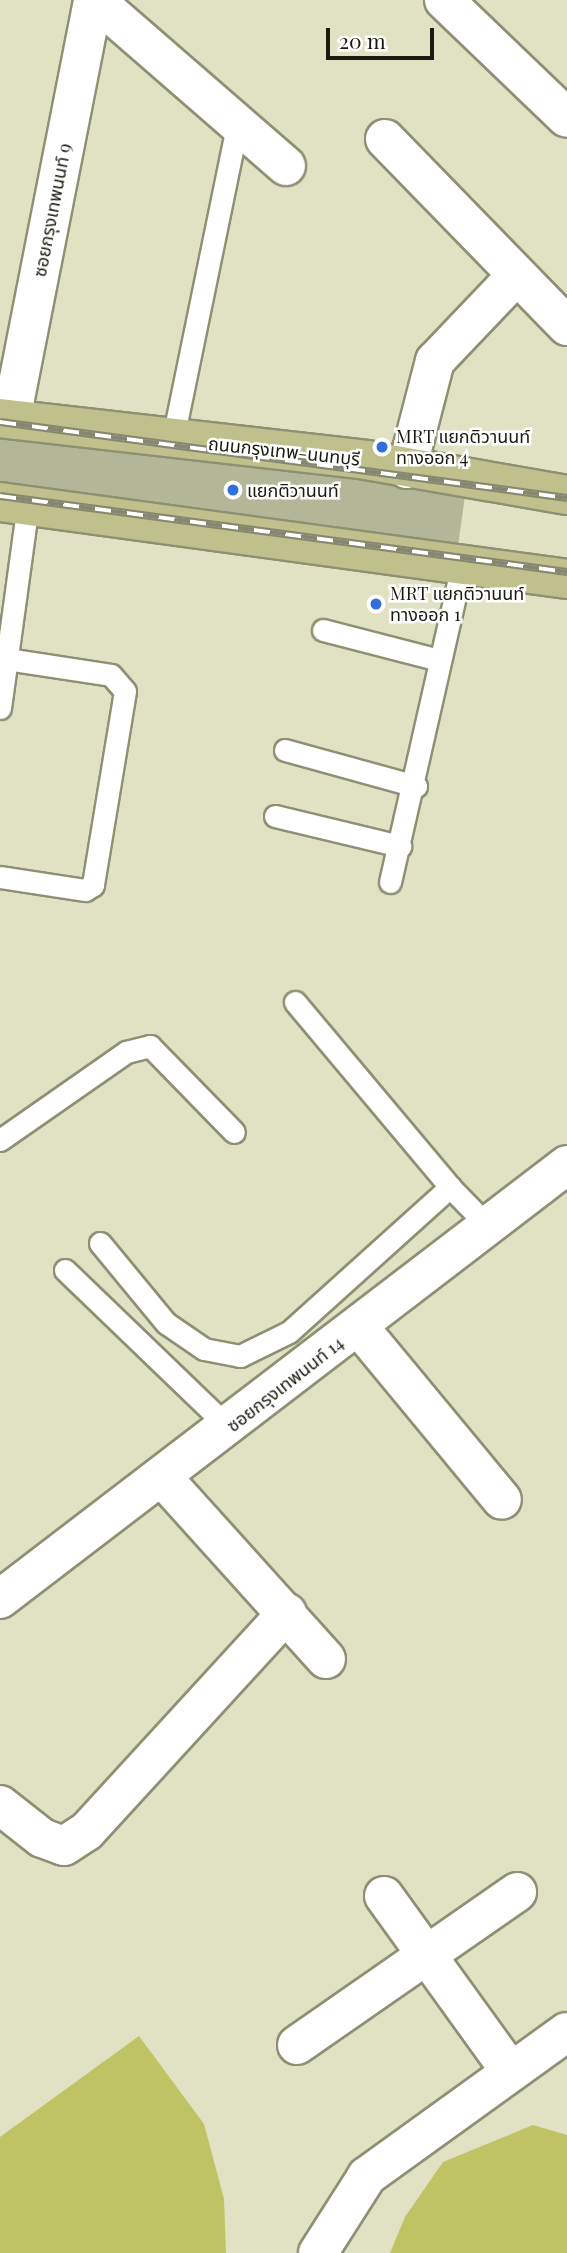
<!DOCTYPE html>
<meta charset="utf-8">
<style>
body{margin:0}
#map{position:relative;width:567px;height:2253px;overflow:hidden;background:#e0e2c3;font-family:"Playfair Display","Noto Sans Thai",serif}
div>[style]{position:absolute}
.water>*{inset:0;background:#c0c364}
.building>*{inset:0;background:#b4b698;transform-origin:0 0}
.roads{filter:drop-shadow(2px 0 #8e9073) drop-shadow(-2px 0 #8e9073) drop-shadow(0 2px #8e9073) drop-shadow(0 -2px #8e9073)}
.lane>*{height:21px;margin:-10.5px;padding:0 10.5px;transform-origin:10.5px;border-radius:10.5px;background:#fff}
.street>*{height:38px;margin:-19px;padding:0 19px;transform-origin:19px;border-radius:19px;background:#fff}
.primary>*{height:38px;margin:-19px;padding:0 19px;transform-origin:19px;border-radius:19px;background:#bfc08c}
.rail>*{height:8px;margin-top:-4px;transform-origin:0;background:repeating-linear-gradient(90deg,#fff 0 16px,#868771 0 32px);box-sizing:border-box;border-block:2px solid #868771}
.dots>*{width:19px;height:19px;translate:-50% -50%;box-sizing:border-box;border:4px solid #fff;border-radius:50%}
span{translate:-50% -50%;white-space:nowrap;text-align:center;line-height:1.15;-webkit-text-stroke:5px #fff;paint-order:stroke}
.street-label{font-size:18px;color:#1a1b0f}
.poi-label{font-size:18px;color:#1a1b0f}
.left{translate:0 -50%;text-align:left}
.scale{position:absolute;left:326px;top:28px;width:108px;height:32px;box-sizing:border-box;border:4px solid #1a1b0f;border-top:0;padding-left:9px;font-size:21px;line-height:24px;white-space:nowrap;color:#1a1b0f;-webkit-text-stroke:5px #fff;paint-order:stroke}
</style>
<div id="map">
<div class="water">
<div style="clip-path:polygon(139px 2036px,204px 2124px,224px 2199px,226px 2253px,0 2253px,0 2137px)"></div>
<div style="clip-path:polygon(533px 2125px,567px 2135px,567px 2253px,390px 2253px,405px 2217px,443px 2162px)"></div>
</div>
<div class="building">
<div style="left:0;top:406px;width:473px;height:106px;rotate:8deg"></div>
</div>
<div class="roads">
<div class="lane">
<div style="left:173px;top:438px;width:318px;rotate:-78.4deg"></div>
<div style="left:323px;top:630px;width:120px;rotate:14.5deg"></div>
<div style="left:0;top:658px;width:112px;rotate:8.7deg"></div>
<div style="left:111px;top:675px;width:21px;rotate:49deg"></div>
<div style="left:125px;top:691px;width:197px;rotate:99.4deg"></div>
<div style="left:93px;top:885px;width:9px;rotate:148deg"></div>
<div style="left:85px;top:890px;width:86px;rotate:-171.3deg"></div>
<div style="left:0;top:708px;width:206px;rotate:-82.2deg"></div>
<div style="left:285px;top:750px;width:136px;rotate:15.4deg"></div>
<div style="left:275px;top:816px;width:129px;rotate:13.5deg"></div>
<div style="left:390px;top:882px;width:324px;rotate:-77.2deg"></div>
<div style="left:295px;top:1002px;width:241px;rotate:50deg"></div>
<div style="left:0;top:1140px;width:154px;rotate:-34.9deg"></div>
<div style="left:126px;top:1052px;width:25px;rotate:-14deg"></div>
<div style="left:150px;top:1046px;width:120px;rotate:45.7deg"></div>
<div style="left:100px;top:1243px;width:104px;rotate:50.5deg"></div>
<div style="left:166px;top:1323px;width:46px;rotate:34.4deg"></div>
<div style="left:204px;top:1349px;width:37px;rotate:11deg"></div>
<div style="left:240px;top:1356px;width:55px;rotate:-26.1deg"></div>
<div style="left:289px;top:1332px;width:217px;rotate:-42deg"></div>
<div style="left:450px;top:1187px;width:53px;rotate:45.8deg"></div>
<div style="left:65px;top:1270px;width:226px;rotate:43.9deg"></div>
</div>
<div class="street">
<div style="left:95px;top:0;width:253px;rotate:41deg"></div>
<div style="left:444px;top:0;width:170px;rotate:43.8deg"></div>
<div style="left:385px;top:139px;width:261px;rotate:45.8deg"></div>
<div style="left:11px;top:419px;width:427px;rotate:-78.9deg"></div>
<div style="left:407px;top:469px;width:112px;rotate:-75.5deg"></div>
<div style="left:435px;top:361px;width:116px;rotate:-46.4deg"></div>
<div style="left:359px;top:1327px;width:224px;rotate:50.4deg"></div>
<div style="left:162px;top:1477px;width:245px;rotate:48deg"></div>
<div style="left:0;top:1599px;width:714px;rotate:-37.43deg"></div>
<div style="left:0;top:1805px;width:53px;rotate:38.2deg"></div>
<div style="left:42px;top:1838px;width:23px;rotate:20deg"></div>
<div style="left:64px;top:1846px;width:27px;rotate:-33deg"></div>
<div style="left:87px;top:1831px;width:296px;rotate:-47.5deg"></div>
<div style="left:384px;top:1896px;width:216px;rotate:54.2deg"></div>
<div style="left:297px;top:2045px;width:268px;rotate:-34.8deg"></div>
<div style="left:318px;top:2253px;width:91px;rotate:-57.5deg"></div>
<div style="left:367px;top:2176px;width:246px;rotate:-35.8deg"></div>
</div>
<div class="primary">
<div style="left:0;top:418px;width:368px;rotate:6.5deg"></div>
<div style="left:366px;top:460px;width:204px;rotate:9.9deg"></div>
<div style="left:0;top:502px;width:572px;rotate:7.73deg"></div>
</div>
</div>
<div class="rail">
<div style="left:0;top:422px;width:572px;rotate:7.63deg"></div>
<div style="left:0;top:496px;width:572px;rotate:7.63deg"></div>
</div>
<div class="dots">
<div style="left:382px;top:447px;background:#306fdd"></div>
<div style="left:233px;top:490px;background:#306fdd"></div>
<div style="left:376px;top:604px;background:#306fdd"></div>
</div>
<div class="street-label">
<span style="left:52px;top:210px;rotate:-79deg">ซอยกรุงเทพนนท์ 9</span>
<span style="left:284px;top:451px;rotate:6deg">ถนนกรุงเทพ-นนทบุรี</span>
<span style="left:285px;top:1384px;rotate:-38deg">ซอยกรุงเทพนนท์ 14</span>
</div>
<div class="poi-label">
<span class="left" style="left:396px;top:447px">MRT แยกติวานนท์<br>ทางออก 4</span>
<span class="left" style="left:247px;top:490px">แยกติวานนท์</span>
<span class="left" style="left:390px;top:604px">MRT แยกติวานนท์<br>ทางออก 1</span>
</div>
<div class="scale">20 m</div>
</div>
